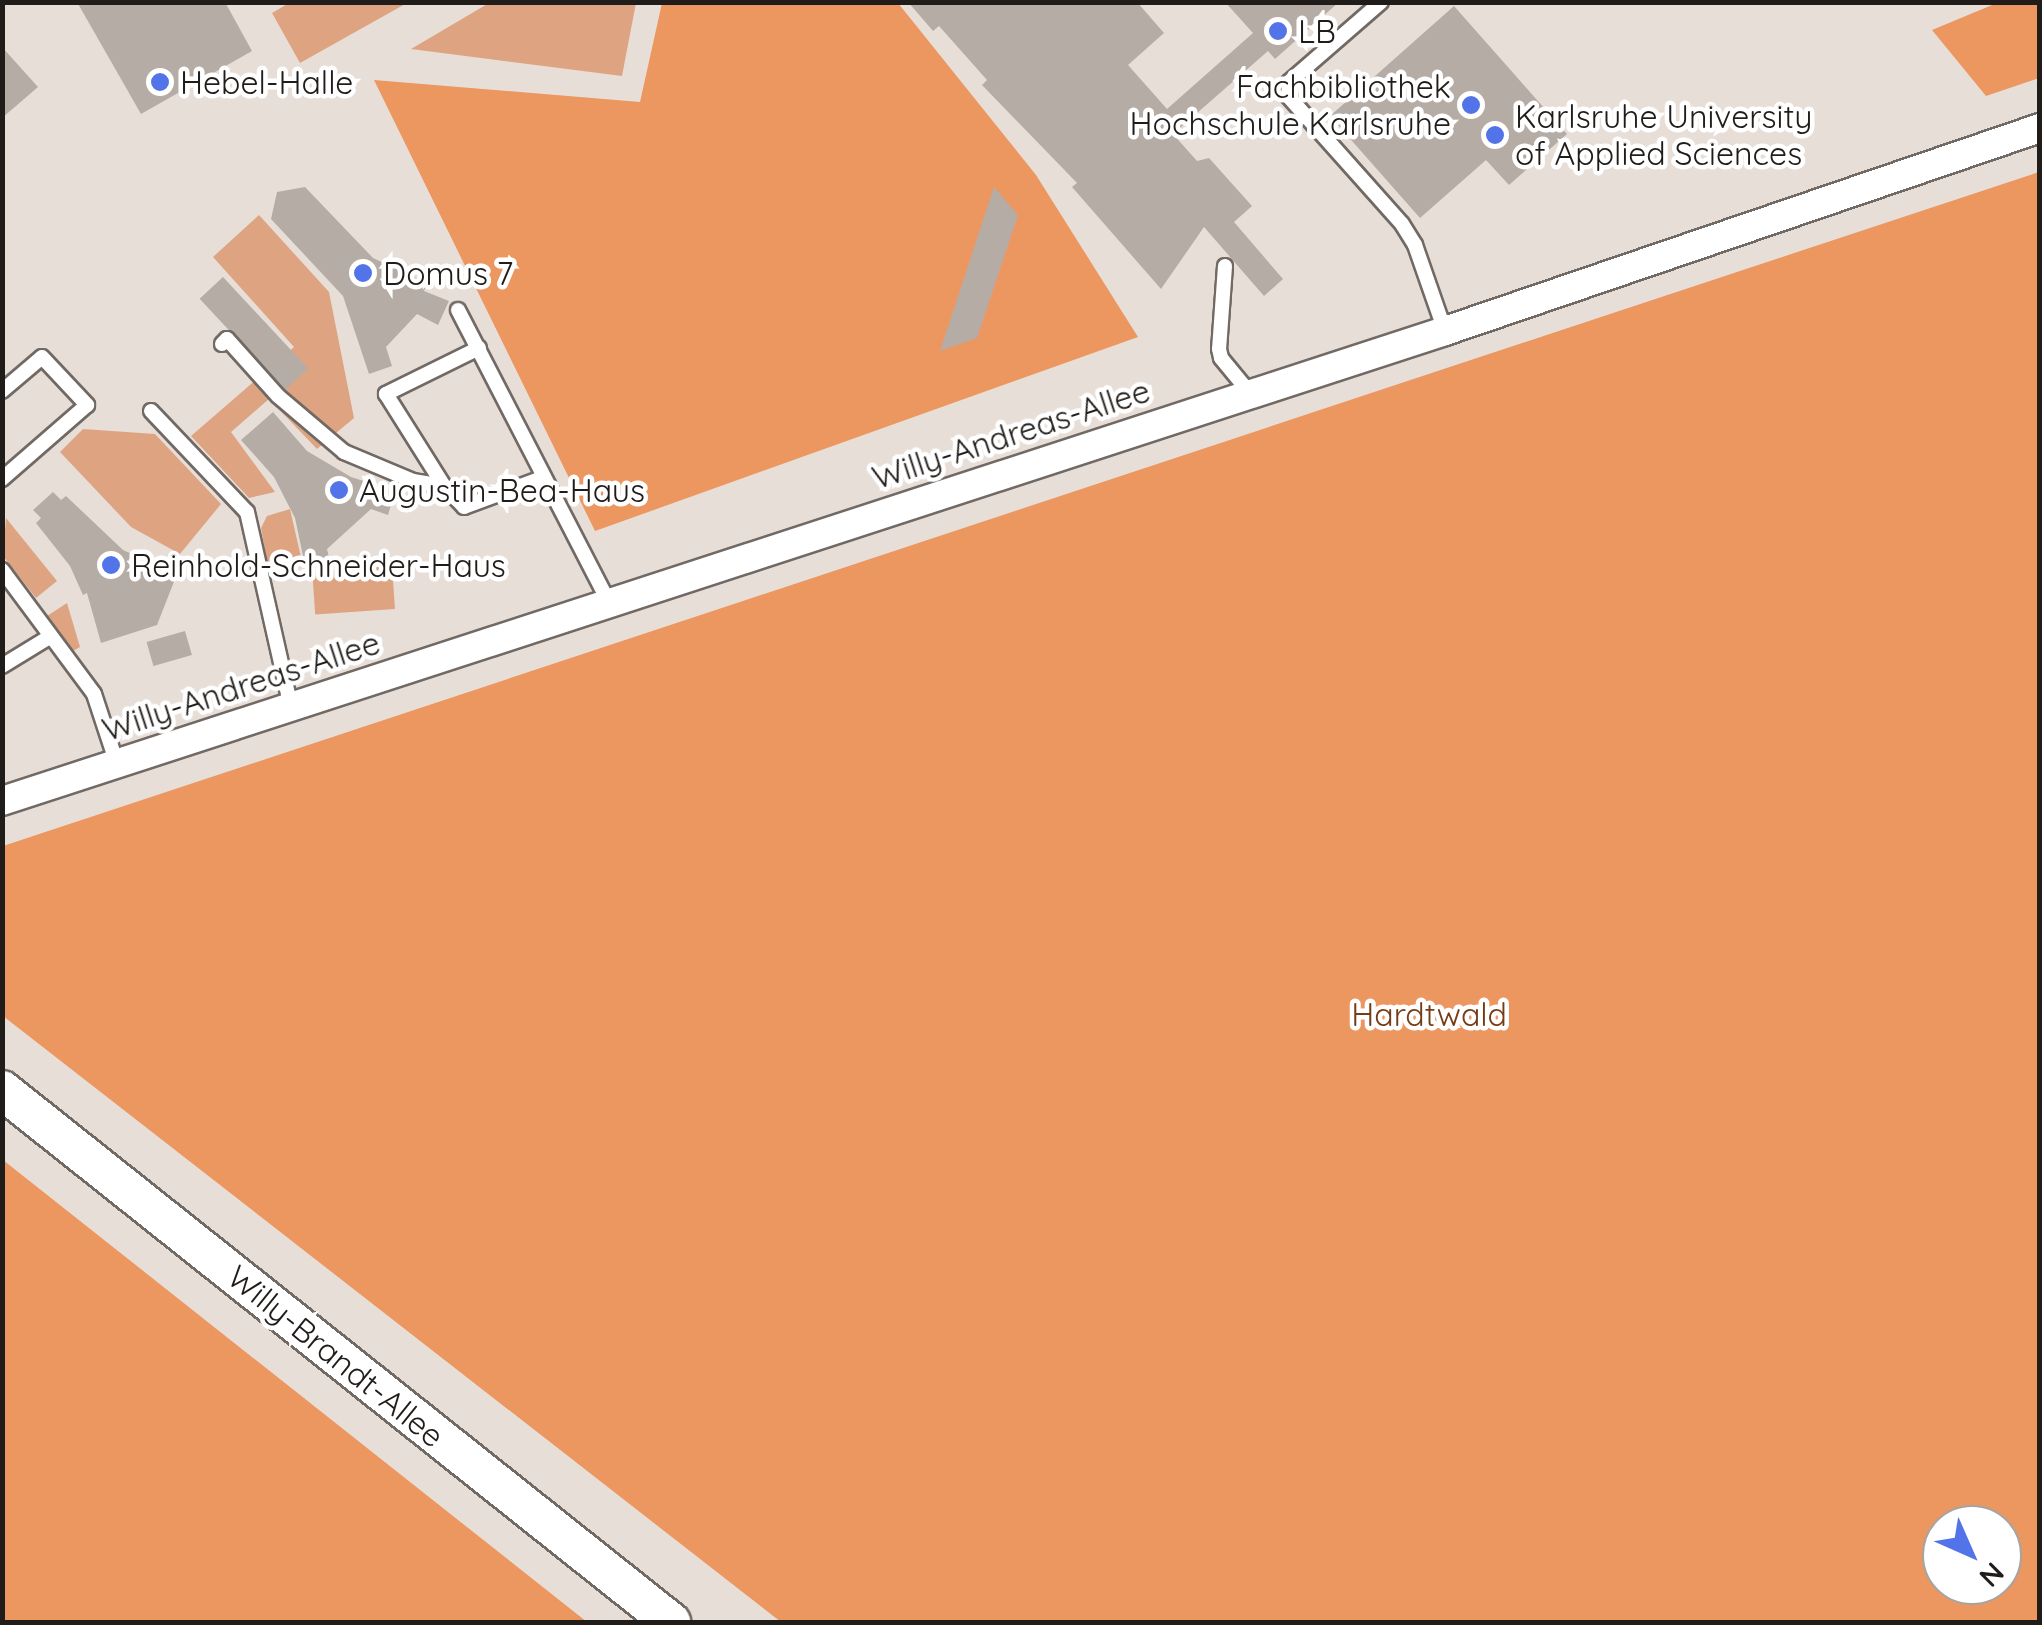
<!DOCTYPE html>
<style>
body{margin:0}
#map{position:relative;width:2042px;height:1625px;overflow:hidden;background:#e8ded8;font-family:Quicksand,sans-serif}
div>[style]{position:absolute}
.green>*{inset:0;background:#dea481;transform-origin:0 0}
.forest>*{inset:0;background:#ec9660}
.building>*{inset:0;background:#b5aca6;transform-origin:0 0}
.roads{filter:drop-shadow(2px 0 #716964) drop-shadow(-2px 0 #716964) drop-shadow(0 2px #716964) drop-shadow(0 -2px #716964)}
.service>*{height:14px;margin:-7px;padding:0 7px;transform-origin:7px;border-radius:7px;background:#fff}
.minor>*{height:28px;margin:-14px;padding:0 14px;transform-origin:14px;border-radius:14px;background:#fff}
.secondary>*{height:38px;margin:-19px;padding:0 19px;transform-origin:19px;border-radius:19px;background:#fff}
.dots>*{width:28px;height:28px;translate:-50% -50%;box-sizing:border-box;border:5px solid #fff;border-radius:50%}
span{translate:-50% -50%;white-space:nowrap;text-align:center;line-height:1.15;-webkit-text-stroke:9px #fff;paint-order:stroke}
.poi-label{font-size:32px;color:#201c1a}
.left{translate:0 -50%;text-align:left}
.right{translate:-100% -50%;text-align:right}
.street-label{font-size:32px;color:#201c1a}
.park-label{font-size:32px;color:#753d16}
.frame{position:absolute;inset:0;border:5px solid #201c1a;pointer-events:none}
.north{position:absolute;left:1922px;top:1505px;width:100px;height:100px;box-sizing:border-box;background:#fff;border:2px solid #a6a4a3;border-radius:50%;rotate:135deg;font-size:28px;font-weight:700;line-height:40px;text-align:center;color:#201c1a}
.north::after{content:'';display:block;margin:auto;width:35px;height:45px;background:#5374e9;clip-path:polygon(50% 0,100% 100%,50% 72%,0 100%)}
</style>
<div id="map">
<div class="green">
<div style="clip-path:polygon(289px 3px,289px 2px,407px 3px,300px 63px,272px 13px)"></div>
<div style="clip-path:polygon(489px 3px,636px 3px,622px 76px,411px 49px)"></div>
<div style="clip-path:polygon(259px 215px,329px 292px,354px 418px,317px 449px,269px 399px,231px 432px,275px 492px,249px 498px,191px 436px,294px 347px,213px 257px)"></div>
<div style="clip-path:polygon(83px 429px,155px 434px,221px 504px,180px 554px,131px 527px,60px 452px)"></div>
<div style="clip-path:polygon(290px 509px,303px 566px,269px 574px,261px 528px,267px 516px)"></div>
<div style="clip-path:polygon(6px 518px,57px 581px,36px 598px,3px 556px)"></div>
<div style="left:392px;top:566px;width:43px;height:80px;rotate:86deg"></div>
<div style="clip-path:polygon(67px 603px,80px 647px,73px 651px,47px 616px)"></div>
</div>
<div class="forest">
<div style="clip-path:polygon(662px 3px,898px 3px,1036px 175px,1138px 337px,595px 531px,374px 80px,640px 102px)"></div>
<div style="clip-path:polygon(1997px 3px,2039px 3px,2039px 78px,1986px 96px,1932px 30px)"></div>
<div style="clip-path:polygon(evenodd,2039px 172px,2039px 1622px,781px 1622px,3px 1016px,3px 846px,2039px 172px,1942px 1525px,2002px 1525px,2002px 1585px,1942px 1585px,1942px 1525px)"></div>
<div style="clip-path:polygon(3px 1160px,587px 1622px,3px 1622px)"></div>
</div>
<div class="building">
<div style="clip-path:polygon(77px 2px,225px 2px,252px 51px,141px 114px)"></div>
<div style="clip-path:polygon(908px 2px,1137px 2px,1164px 33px,1128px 65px,1167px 109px,1253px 33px,1225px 2px,1339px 2px,1275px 59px,1268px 51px,1173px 134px,1197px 161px,1209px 158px,1252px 206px,1234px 222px,1283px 279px,1264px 296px,1204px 227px,1161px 289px,1072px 187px,1077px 183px,982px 85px,987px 80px,939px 26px,933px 31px)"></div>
<div style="clip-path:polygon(1454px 6px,1567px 134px,1509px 185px,1486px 160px,1420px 218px,1330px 116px)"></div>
<div style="clip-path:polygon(2px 47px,38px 87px,2px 118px)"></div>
<div style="clip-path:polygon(305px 187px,373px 258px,427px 283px,424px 291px,449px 301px,438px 325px,417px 314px,386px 347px,392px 366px,369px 374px,343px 296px,271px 219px,277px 192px)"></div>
<div style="clip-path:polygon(994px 187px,1018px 215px,977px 338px,940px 351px)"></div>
<div style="left:223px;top:277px;width:125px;height:32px;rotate:47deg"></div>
<div style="clip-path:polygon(273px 412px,307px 451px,351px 477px,395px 491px,388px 515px,371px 509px,327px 549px,331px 565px,306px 570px,295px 518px,274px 477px,241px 440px)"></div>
<div style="clip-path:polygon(53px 492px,61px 500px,66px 496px,123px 550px,177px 574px,157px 625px,101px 643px,87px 593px,83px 595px,70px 566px,36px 523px,41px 518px,33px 510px)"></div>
<div style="left:185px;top:631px;width:25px;height:40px;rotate:74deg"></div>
</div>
<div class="roads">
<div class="service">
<div style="left:1381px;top:2px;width:122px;rotate:139deg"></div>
<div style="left:1289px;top:82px;width:14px;rotate:94deg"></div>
<div style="left:1288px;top:96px;width:171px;rotate:48.3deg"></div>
<div style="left:1402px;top:224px;width:25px;rotate:58deg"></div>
<div style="left:1415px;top:245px;width:91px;rotate:70.8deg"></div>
<div style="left:1225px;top:266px;width:83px;rotate:94.1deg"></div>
<div style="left:1219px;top:349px;width:9px;rotate:77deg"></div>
<div style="left:1221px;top:358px;width:45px;rotate:50.4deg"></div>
<div style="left:458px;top:310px;width:327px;rotate:62.7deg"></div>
<div style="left:222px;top:344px;width:7px;rotate:-45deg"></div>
<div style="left:227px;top:339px;width:76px;rotate:48.2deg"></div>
<div style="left:278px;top:396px;width:87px;rotate:40.3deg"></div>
<div style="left:344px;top:452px;width:75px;rotate:22.8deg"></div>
<div style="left:413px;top:481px;width:31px;rotate:9deg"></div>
<div style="left:479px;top:348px;width:104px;rotate:153.7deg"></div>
<div style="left:386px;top:394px;width:109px;rotate:57.8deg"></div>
<div style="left:444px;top:486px;width:29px;rotate:46deg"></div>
<div style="left:464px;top:507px;width:83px;rotate:-20.4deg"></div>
<div style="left:2px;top:391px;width:52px;rotate:-40.4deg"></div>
<div style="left:42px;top:357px;width:66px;rotate:46.8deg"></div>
<div style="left:87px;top:405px;width:113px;rotate:139deg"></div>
<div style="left:151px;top:411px;width:139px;rotate:46.5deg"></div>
<div style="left:247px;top:512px;width:200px;rotate:77.3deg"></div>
<div style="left:2px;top:570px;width:154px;rotate:53.4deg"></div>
<div style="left:94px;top:694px;width:74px;rotate:71.8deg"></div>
<div style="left:2px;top:666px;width:57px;rotate:-31.5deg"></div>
</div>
<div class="minor">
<div style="left:2px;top:801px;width:1518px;rotate:-18.04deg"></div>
<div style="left:1445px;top:331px;width:629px;rotate:-18.84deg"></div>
</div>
<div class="secondary">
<div style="left:2px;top:1090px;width:855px;rotate:38.49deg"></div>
</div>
</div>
<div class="dots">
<div style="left:1278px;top:31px;background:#5374e9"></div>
<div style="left:160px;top:82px;background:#5374e9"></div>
<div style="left:1471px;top:105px;background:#5374e9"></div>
<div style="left:1495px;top:135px;background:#5374e9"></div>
<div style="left:363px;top:273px;background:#5374e9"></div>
<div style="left:339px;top:490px;background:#5374e9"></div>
<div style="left:111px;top:565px;background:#5374e9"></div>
</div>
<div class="poi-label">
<span class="left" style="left:1298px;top:31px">LB</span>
<span class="left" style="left:180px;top:82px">Hebel-Halle</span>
<span class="right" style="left:1451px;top:105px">Fachbibliothek<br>Hochschule Karlsruhe</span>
<span class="left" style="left:1515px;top:135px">Karlsruhe University<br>of Applied Sciences</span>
<span class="left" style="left:383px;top:273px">Domus 7</span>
<span class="left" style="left:359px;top:490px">Augustin-Bea-Haus</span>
<span class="left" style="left:131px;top:565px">Reinhold-Schneider-Haus</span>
</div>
<div class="street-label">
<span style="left:1011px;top:434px;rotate:-18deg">Willy-Andreas-Allee</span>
<span style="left:241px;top:686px;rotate:-18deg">Willy-Andreas-Allee</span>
<span style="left:336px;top:1356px;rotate:39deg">Willy-Brandt-Allee</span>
</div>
<div class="park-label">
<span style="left:1429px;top:1014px">Hardtwald</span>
</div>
<div class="frame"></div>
<div class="north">N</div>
</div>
